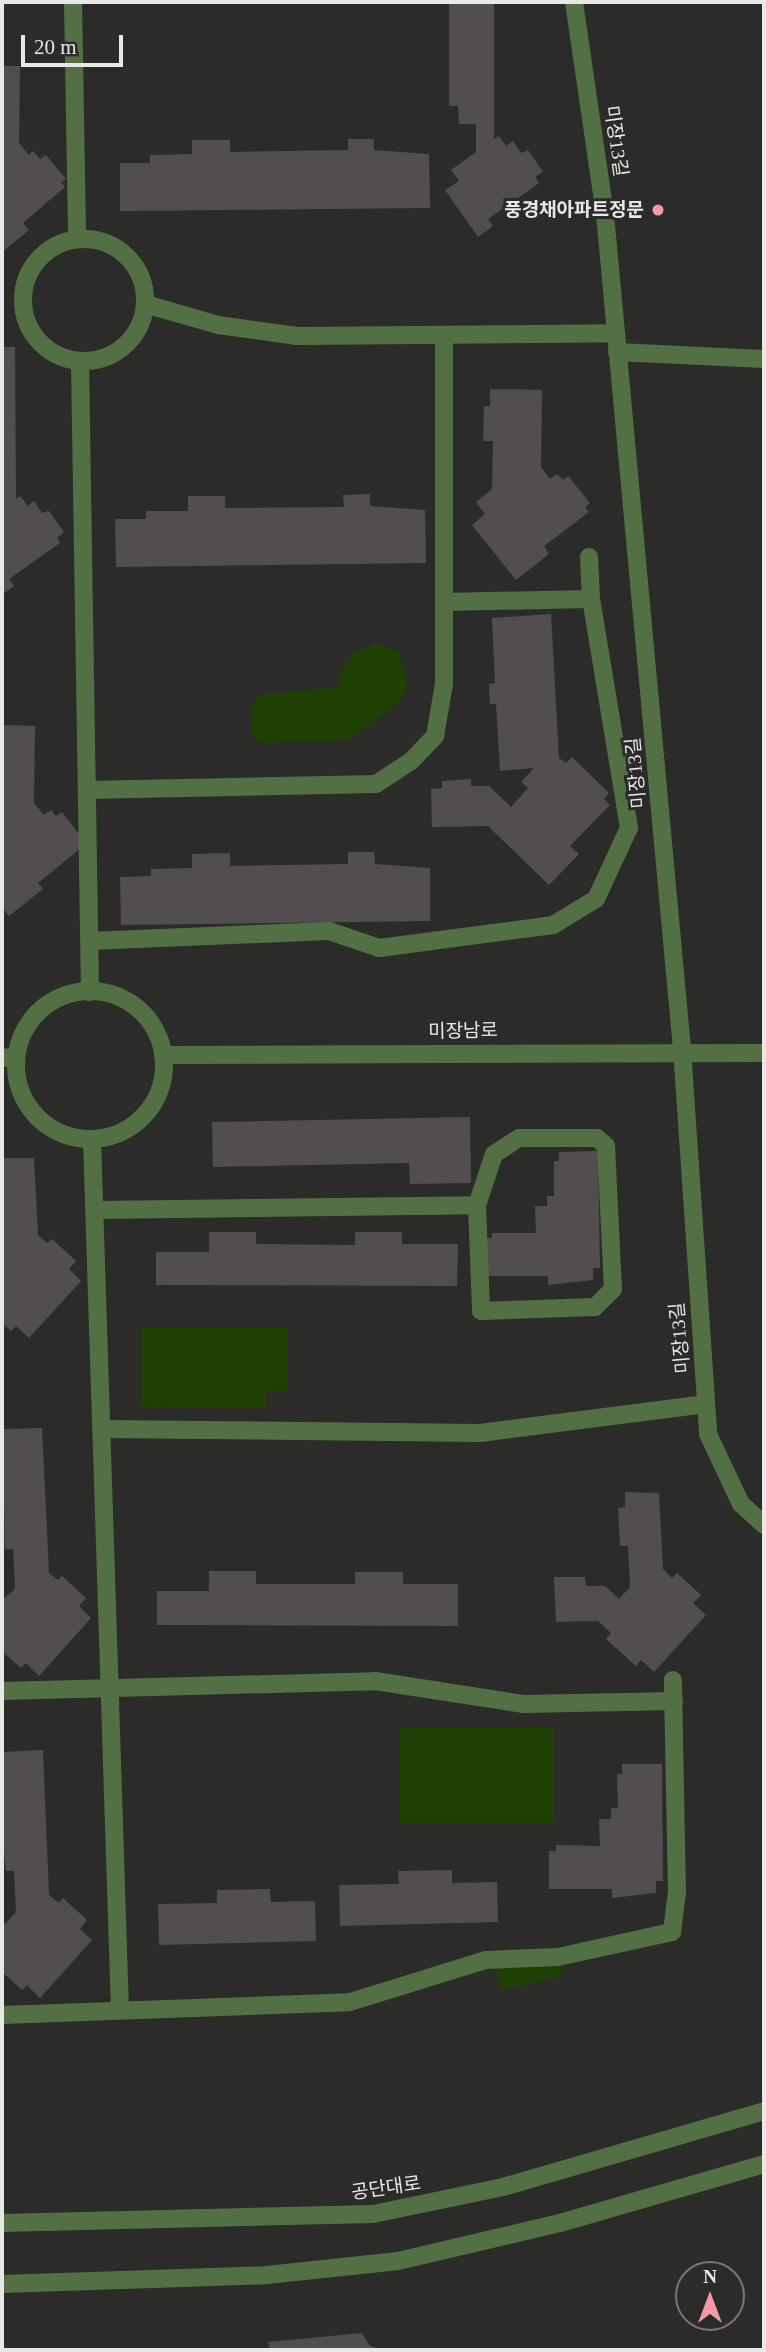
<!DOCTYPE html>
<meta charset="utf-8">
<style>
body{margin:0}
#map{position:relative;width:766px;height:2352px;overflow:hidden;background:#2b2c2a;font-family:"Times New Roman","Noto Sans KR",serif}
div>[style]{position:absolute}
.green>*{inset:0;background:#1e4103;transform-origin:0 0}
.building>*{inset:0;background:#524e4f}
.service>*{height:18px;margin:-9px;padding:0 9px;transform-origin:9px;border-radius:9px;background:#537044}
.service>.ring{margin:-9px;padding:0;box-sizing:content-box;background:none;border:18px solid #537044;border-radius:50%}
.pedestrian>*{height:18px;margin:-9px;padding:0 9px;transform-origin:9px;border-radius:9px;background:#537044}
.minor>*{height:18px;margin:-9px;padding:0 9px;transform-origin:9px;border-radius:9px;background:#537044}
.minor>.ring{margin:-9px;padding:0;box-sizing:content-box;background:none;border:18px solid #537044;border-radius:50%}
.tertiary>*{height:18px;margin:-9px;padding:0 9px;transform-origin:9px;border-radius:9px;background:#537044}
.dots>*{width:19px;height:19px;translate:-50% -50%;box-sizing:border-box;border:4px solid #2b2c2a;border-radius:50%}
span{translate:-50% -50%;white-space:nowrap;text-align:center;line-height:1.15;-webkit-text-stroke:6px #2b2c2a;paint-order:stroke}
.street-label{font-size:19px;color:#e8e9e7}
.poi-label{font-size:19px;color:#e8e9e7;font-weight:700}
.right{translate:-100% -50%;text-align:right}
.frame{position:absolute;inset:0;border:4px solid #e8e9e7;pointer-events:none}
.north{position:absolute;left:675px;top:2261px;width:70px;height:70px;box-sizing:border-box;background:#2b2c2a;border:2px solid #777876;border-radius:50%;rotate:0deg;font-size:19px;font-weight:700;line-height:28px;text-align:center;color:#e8e9e7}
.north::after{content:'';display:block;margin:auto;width:24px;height:32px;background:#f49aa6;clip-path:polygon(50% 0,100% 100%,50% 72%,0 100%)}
.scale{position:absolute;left:21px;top:35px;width:102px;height:32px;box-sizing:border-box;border:4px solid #e8e9e7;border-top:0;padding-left:9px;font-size:21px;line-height:24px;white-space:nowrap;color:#e8e9e7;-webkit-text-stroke:5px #2b2c2a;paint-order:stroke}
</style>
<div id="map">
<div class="green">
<div style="clip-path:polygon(378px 644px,399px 652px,408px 687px,398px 703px,348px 740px,261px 743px,252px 735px,252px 705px,259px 695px,338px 687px,344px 667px,357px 651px)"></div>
<div style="clip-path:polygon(142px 1328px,288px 1328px,288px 1391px,266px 1391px,266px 1408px,142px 1407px)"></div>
<div style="left:400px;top:1727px;width:154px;height:96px"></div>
<div style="clip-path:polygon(561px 1965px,561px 1976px,501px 1991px,497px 1968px)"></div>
</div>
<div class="building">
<div style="clip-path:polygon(494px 2px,494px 139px,499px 136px,506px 146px,513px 141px,521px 153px,528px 150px,543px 172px,535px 177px,539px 183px,488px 219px,493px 226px,478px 237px,445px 190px,459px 181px,451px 170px,476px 152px,476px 124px,459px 124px,458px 106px,449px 106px,449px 3px)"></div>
<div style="clip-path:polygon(2px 66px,20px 66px,19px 143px,29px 155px,33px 151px,40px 159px,46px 155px,66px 179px,61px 182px,65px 187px,23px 223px,29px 230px,2px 252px)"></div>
<div style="clip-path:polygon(348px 139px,374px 139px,374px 150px,429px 154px,430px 208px,120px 211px,120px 163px,150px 163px,150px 155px,192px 154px,192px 140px,230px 140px,230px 152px,348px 150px)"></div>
<div style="clip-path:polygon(2px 347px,15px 347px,16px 499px,20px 496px,28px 506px,34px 501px,42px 513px,49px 511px,64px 532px,57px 538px,60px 543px,9px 579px,14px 586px,2px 595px)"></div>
<div style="clip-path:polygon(490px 389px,542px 390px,541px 467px,550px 479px,557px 474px,563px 480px,568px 476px,590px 503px,585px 507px,589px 512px,544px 546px,549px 554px,516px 580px,472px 525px,485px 514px,476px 502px,492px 489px,493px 441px,483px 441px,484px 406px,490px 406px)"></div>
<div style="clip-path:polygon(370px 494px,370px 506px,425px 510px,426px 563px,116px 567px,115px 519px,146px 519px,146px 511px,188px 511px,188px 496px,225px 496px,225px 508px,344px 507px,343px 495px)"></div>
<div style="clip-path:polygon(551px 614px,559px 758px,566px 763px,572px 757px,609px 793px,604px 799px,610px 805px,570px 846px,579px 854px,549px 885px,488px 826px,432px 827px,431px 789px,442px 788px,442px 781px,471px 779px,471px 786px,489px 786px,511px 807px,528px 788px,521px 782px,534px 768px,500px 771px,496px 704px,490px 704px,489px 684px,495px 683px,492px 618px)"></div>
<div style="clip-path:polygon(2px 725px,35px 726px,34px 803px,44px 815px,51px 810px,56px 816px,62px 812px,83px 839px,79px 842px,82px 847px,38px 883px,43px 889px,9px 916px,2px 907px)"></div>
<div style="clip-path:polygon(348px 852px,374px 852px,375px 864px,430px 868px,430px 921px,121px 925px,120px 877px,151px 876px,151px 869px,192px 868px,192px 854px,230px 853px,230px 866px,348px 864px)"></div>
<div style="clip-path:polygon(470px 1117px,471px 1183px,410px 1184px,409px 1163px,213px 1167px,212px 1122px)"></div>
<div style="clip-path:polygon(598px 1151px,600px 1268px,593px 1268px,593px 1280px,548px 1285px,548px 1276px,486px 1276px,485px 1238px,492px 1238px,492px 1233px,536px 1233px,535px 1206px,547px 1206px,547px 1196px,554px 1196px,554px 1161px,559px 1161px,559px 1152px)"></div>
<div style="clip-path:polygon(2px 1158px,34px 1158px,38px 1235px,47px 1243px,52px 1239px,76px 1261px,69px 1269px,81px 1281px,29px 1338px,16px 1326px,11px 1331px,2px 1323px)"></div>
<div style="clip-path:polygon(209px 1232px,256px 1232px,256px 1244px,355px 1245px,355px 1232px,402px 1232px,402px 1244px,458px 1244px,457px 1286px,156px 1285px,156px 1252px,209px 1252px)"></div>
<div style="clip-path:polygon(42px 1428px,49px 1573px,58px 1580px,62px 1576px,86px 1598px,79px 1606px,91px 1618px,39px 1676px,26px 1663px,21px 1668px,2px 1651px,2px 1600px,15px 1589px,13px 1549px,5px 1549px,2px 1429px)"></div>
<div style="clip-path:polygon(625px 1492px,659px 1493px,663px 1569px,672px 1578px,677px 1573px,701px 1595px,693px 1603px,706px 1615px,654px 1672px,641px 1660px,636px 1666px,606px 1639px,611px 1633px,598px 1621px,556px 1622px,554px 1577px,585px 1577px,586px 1586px,605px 1586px,619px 1599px,630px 1587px,628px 1546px,620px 1546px,618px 1508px,625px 1507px)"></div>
<div style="clip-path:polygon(209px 1571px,256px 1571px,256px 1584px,355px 1584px,355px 1572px,403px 1572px,403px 1584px,458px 1584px,458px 1626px,157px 1625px,157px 1591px,209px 1591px)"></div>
<div style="clip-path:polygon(43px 1750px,49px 1895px,59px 1903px,63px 1898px,87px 1920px,80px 1929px,92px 1940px,40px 1998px,27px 1985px,22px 1990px,2px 1972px,2px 1921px,5px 1924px,16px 1912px,14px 1871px,6px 1871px,2px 1834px,2px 1752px)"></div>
<div style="clip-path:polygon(622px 1764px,662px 1764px,663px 1881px,656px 1881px,656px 1893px,612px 1898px,612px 1889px,549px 1889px,549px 1851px,556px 1851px,556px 1845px,600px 1846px,599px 1819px,611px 1819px,611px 1808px,618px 1808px,617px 1774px,622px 1774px)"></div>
<div style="clip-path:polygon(452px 1870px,452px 1883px,497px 1882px,498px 1922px,340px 1926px,339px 1885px,399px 1884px,398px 1871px)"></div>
<div style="clip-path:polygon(270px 1889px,271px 1902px,315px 1901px,316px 1941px,159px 1945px,158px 1904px,217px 1903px,217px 1890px)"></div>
<div style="clip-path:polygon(362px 2333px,370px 2346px,384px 2350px,270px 2350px,268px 2342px)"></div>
</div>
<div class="service">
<div style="left:73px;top:2px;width:237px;rotate:89deg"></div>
<div class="ring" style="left:23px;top:239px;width:104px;height:104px"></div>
<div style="left:145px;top:304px;width:76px;rotate:16deg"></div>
<div style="left:218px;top:325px;width:80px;rotate:7.9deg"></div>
<div style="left:297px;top:336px;width:318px;rotate:-0.5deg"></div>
<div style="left:80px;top:362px;width:630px;rotate:89.09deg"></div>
<div style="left:444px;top:602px;width:147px;rotate:-1.2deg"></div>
<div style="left:87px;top:790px;width:289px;rotate:-1.2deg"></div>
<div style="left:376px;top:784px;width:42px;rotate:-33.3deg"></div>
<div style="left:411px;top:761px;width:35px;rotate:-46deg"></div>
<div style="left:435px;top:736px;width:53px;rotate:-80.2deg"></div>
<div style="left:444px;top:684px;width:348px;rotate:-90deg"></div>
<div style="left:90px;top:941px;width:239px;rotate:-2.4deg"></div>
<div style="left:329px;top:931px;width:53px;rotate:18.8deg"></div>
<div style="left:379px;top:948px;width:176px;rotate:-7.5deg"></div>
<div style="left:553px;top:925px;width:50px;rotate:-31.2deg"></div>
<div style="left:596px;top:899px;width:78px;rotate:-65.1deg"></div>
<div style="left:629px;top:828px;width:232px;rotate:-99.4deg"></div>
<div style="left:591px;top:599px;width:42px;rotate:-92.7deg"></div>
<div style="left:92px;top:1140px;width:870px;rotate:88.16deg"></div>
<div style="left:95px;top:1210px;width:382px;rotate:-0.7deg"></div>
<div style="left:477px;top:1205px;width:106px;rotate:87.8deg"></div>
<div style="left:481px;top:1311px;width:114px;rotate:-2deg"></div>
<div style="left:595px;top:1307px;width:25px;rotate:-45deg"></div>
<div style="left:613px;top:1289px;width:143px;rotate:-92.8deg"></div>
<div style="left:606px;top:1146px;width:12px;rotate:-138deg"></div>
<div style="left:597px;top:1138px;width:78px;rotate:180deg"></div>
<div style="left:519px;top:1138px;width:30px;rotate:147deg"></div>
<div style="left:494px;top:1154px;width:54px;rotate:108.4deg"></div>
<div style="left:104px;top:1429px;width:376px;rotate:0.6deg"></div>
<div style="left:480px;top:1433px;width:228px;rotate:-7.3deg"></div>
<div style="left:2px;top:1691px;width:373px;rotate:-1.5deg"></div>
<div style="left:375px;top:1681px;width:151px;rotate:8.8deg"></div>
<div style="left:524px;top:1704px;width:150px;rotate:-1.1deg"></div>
<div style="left:2px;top:2015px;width:348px;rotate:-2.1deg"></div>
<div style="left:350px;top:2002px;width:142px;rotate:-17.2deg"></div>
<div style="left:486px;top:1960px;width:72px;rotate:-2.4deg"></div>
<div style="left:558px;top:1957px;width:117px;rotate:-12.4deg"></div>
<div style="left:672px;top:1932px;width:38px;rotate:-83deg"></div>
<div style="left:677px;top:1894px;width:214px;rotate:-91.1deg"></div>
</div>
<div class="pedestrian">
<div style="left:617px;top:352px;width:147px;rotate:2.7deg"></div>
</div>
<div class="minor">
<div style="left:574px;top:2px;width:214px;rotate:81.7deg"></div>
<div style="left:605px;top:214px;width:839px;rotate:84.73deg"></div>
<div style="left:682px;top:1049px;width:386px;rotate:86.1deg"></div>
<div style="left:708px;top:1434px;width:77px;rotate:64.8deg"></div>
<div style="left:741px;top:1504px;width:31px;rotate:42deg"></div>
<div class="ring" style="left:16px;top:991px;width:130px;height:130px"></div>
</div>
<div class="tertiary">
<div style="left:163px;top:1055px;width:601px;rotate:-0.19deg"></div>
<div style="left:2px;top:1058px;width:13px;rotate:-4deg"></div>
<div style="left:2px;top:2223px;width:371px;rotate:-1.4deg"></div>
<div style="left:373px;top:2214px;width:133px;rotate:-11.7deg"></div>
<div style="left:503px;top:2187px;width:272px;rotate:-16.2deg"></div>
<div style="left:2px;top:2284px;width:265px;rotate:-1.9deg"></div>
<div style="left:267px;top:2275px;width:132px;rotate:-6.1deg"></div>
<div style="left:398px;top:2261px;width:166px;rotate:-13.2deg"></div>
<div style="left:560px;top:2223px;width:212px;rotate:-16.1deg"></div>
</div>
<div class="dots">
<div style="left:658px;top:210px;background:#f49aa6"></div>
</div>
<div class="street-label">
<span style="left:616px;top:141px;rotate:82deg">미장13길</span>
<span style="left:636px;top:773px;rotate:-95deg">미장13길</span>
<span style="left:463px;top:1031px;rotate:-1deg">미장남로</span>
<span style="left:680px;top:1338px;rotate:-95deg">미장13길</span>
<span style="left:386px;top:2188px;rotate:-8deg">공단대로</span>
</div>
<div class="poi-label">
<span class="right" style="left:644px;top:210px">풍경채아파트정문</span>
</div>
<div class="frame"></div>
<div class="north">N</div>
<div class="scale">20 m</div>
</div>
